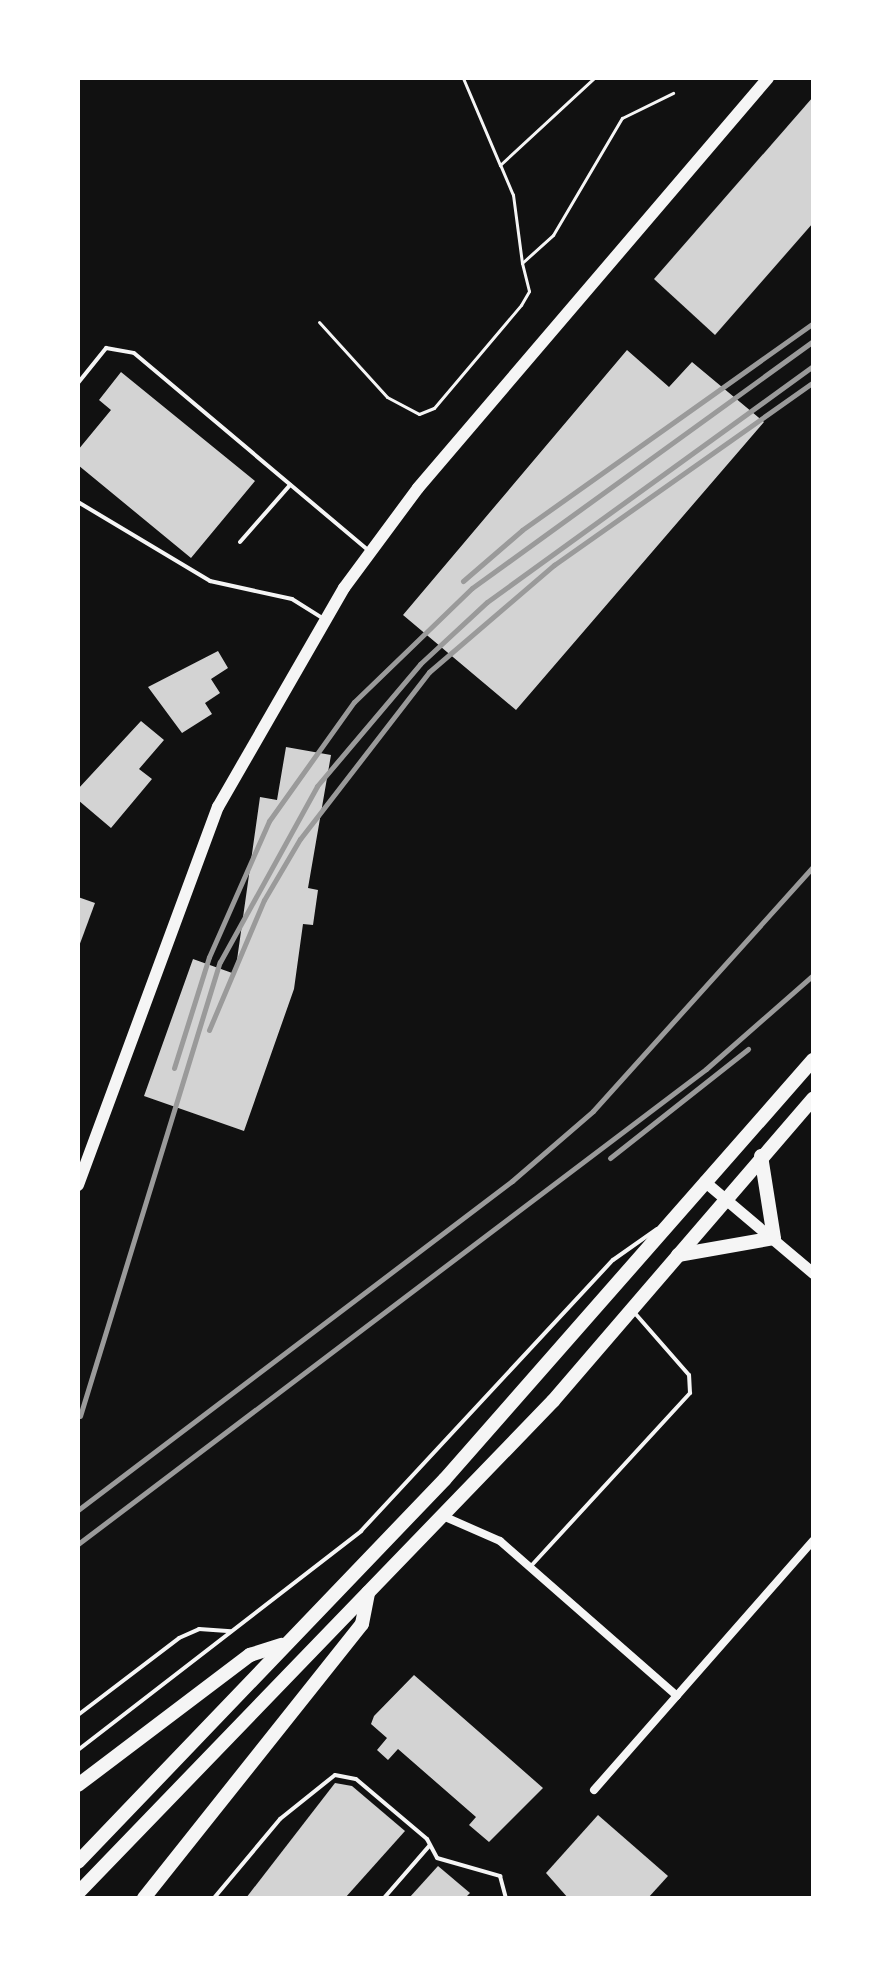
<!DOCTYPE html>
<style>
body{margin:0}
#map{position:relative;width:891px;height:1976px;overflow:hidden;background:#111;font-family:Barlow,sans-serif}
div>[style]{position:absolute}
.building>*{inset:0;background:#d3d3d3}
.path>*{height:3px;margin:-1.5px;padding:0 1.5px;transform-origin:1.5px;border-radius:1.5px;background:#f5f5f5}
.service>*{height:4px;margin:-2px;padding:0 2px;transform-origin:2px;border-radius:2px;background:#f5f5f5}
.minor>*{height:8px;margin:-4px;padding:0 4px;transform-origin:4px;border-radius:4px;background:#f5f5f5}
.tertiary>*{height:11px;margin:-5.5px;padding:0 5.5px;transform-origin:5.5px;border-radius:5.5px;background:#f5f5f5}
.secondary>*{height:12px;margin:-6px;padding:0 6px;transform-origin:6px;border-radius:6px;background:#f5f5f5}
.trunk>*{height:14px;margin:-7px;padding:0 7px;transform-origin:7px;border-radius:7px;background:#f5f5f5}
.rail>*{height:5px;margin:-2.5px;padding:0 2.5px;transform-origin:2.5px;border-radius:2.5px;background:#9a9a9a}
span{translate:-50% -50%;white-space:nowrap;text-align:center;line-height:1.15;-webkit-text-stroke:8px #fff;paint-order:stroke}
.frame{position:absolute;inset:0;border:80px solid #fff;pointer-events:none}
</style>
<div id="map">
<div class="building">
<div style="clip-path:polygon(813px 97px,813px 223px,715px 335px,654px 279px)"></div>
<div style="clip-path:polygon(627px 350px,669px 387px,692px 362px,764px 422px,516px 710px,403px 615px)"></div>
<div style="clip-path:polygon(121px 372px,255px 481px,191px 558px,78px 465px,78px 450px,111px 410px,99px 400px)"></div>
<div style="clip-path:polygon(218px 651px,228px 668px,211px 679px,220px 693px,205px 703px,212px 714px,182px 733px,148px 687px)"></div>
<div style="clip-path:polygon(141px 721px,164px 740px,139px 769px,152px 779px,111px 828px,78px 800px,78px 789px)"></div>
<div style="clip-path:polygon(286px 747px,331px 755px,308px 888px,318px 890px,313px 925px,303px 924px,294px 989px,244px 1131px,144px 1096px,193px 959px,235px 974px,260px 797px,277px 800px)"></div>
<div style="clip-path:polygon(78px 897px,95px 903px,78px 949px)"></div>
<div style="clip-path:polygon(414px 1675px,543px 1788px,489px 1842px,469px 1825px,476px 1817px,398px 1749px,388px 1760px,377px 1750px,387px 1738px,371px 1724px,374px 1716px)"></div>
<div style="clip-path:polygon(335px 1783px,352px 1786px,405px 1831px,345px 1898px,246px 1898px)"></div>
<div style="clip-path:polygon(598px 1815px,668px 1876px,648px 1898px,568px 1898px,546px 1873px)"></div>
<div style="clip-path:polygon(438px 1866px,470px 1893px,465px 1898px,409px 1898px)"></div>
</div>
<div class="path">
<div style="left:463px;top:78px;width:95px;rotate:67deg"></div>
<div style="left:522px;top:263px;width:69px;rotate:-97.5deg"></div>
<div style="left:513px;top:195px;width:33px;rotate:-113deg"></div>
<div style="left:500px;top:165px;width:128px;rotate:-42.8deg"></div>
<div style="left:319px;top:322px;width:101px;rotate:47.8deg"></div>
<div style="left:387px;top:397px;width:36px;rotate:28deg"></div>
<div style="left:419px;top:414px;width:16px;rotate:-22deg"></div>
<div style="left:434px;top:408px;width:135px;rotate:-49.8deg"></div>
<div style="left:521px;top:305px;width:16px;rotate:-60deg"></div>
<div style="left:529px;top:291px;width:29px;rotate:-104deg"></div>
<div style="left:522px;top:263px;width:42px;rotate:-42.1deg"></div>
<div style="left:553px;top:235px;width:136px;rotate:-59.5deg"></div>
<div style="left:622px;top:118px;width:57px;rotate:-26.1deg"></div>
</div>
<div class="service">
<div style="left:78px;top:383px;width:45px;rotate:-51.3deg"></div>
<div style="left:106px;top:348px;width:28px;rotate:10deg"></div>
<div style="left:134px;top:353px;width:307px;rotate:40.1deg"></div>
<div style="left:78px;top:502px;width:154px;rotate:30.9deg"></div>
<div style="left:210px;top:581px;width:84px;rotate:12.4deg"></div>
<div style="left:292px;top:599px;width:36px;rotate:32deg"></div>
<div style="left:240px;top:542px;width:76px;rotate:-48.7deg"></div>
<div style="left:531px;top:1566px;width:235px;rotate:-47.4deg"></div>
<div style="left:690px;top:1393px;width:18px;rotate:-93deg"></div>
<div style="left:689px;top:1375px;width:85px;rotate:-131.2deg"></div>
<div style="left:78px;top:1715px;width:127px;rotate:-37.3deg"></div>
<div style="left:179px;top:1638px;width:22px;rotate:-24deg"></div>
<div style="left:199px;top:1629px;width:32px;rotate:4deg"></div>
<div style="left:78px;top:1750px;width:358px;rotate:-37.7deg"></div>
<div style="left:361px;top:1531px;width:370px;rotate:-47.1deg"></div>
<div style="left:613px;top:1260px;width:54px;rotate:-35.2deg"></div>
<div style="left:214px;top:1898px;width:103px;rotate:-50.1deg"></div>
<div style="left:280px;top:1819px;width:70px;rotate:-38.7deg"></div>
<div style="left:335px;top:1775px;width:21px;rotate:11deg"></div>
<div style="left:356px;top:1779px;width:93px;rotate:40.2deg"></div>
<div style="left:427px;top:1839px;width:21px;rotate:62deg"></div>
<div style="left:437px;top:1858px;width:66px;rotate:15.9deg"></div>
<div style="left:500px;top:1876px;width:23px;rotate:75deg"></div>
<div style="left:384px;top:1898px;width:70px;rotate:-49deg"></div>
</div>
<div class="minor">
<div style="left:443px;top:1516px;width:62px;rotate:23.7deg"></div>
<div style="left:500px;top:1541px;width:235px;rotate:41.2deg"></div>
<div style="left:594px;top:1790px;width:332px;rotate:-48.7deg"></div>
</div>
<div class="tertiary">
<div style="left:704px;top:1181px;width:143px;rotate:40.2deg"></div>
</div>
<div class="secondary">
<div style="left:78px;top:1185px;width:403px;rotate:-69.7deg"></div>
<div style="left:218px;top:807px;width:253px;rotate:-60.1deg"></div>
<div style="left:344px;top:588px;width:124px;rotate:-53.5deg"></div>
<div style="left:418px;top:488px;width:539px;rotate:-49.51deg"></div>
</div>
<div class="trunk">
<div style="left:678px;top:1255px;width:97px;rotate:-10deg"></div>
<div style="left:774px;top:1238px;width:83px;rotate:-99deg"></div>
<div style="left:78px;top:1785px;width:216px;rotate:-37.1deg"></div>
<div style="left:250px;top:1655px;width:33px;rotate:-18deg"></div>
<div style="left:78px;top:1862px;width:530px;rotate:-46.22deg"></div>
<div style="left:445px;top:1479px;width:558px;rotate:-48.71deg"></div>
<div style="left:78px;top:1893px;width:684px;rotate:-46.01deg"></div>
<div style="left:553px;top:1401px;width:399px;rotate:-49.3deg"></div>
<div style="left:144px;top:1898px;width:350px;rotate:-51.5deg"></div>
<div style="left:362px;top:1624px;width:32px;rotate:-79deg"></div>
</div>
<div class="rail">
<div style="left:463px;top:581px;width:78px;rotate:-40.8deg"></div>
<div style="left:522px;top:530px;width:357px;rotate:-35.4deg"></div>
<div style="left:209px;top:1030px;width:141px;rotate:-67.1deg"></div>
<div style="left:264px;top:900px;width:71px;rotate:-59.5deg"></div>
<div style="left:300px;top:839px;width:211px;rotate:-52.3deg"></div>
<div style="left:429px;top:672px;width:165px;rotate:-40.6deg"></div>
<div style="left:554px;top:565px;width:317px;rotate:-35.2deg"></div>
<div style="left:174px;top:1068px;width:116px;rotate:-72.5deg"></div>
<div style="left:209px;top:957px;width:149px;rotate:-66.2deg"></div>
<div style="left:269px;top:821px;width:146px;rotate:-54.5deg"></div>
<div style="left:354px;top:702px;width:164px;rotate:-44deg"></div>
<div style="left:472px;top:588px;width:421px;rotate:-35.9deg"></div>
<div style="left:610px;top:1158px;width:176px;rotate:-38.3deg"></div>
<div style="left:80px;top:1416px;width:475px;rotate:-72.9deg"></div>
<div style="left:220px;top:962px;width:201px;rotate:-61.1deg"></div>
<div style="left:317px;top:786px;width:160px;rotate:-49.8deg"></div>
<div style="left:420px;top:664px;width:91px;rotate:-42.8deg"></div>
<div style="left:487px;top:602px;width:402px;rotate:-35.9deg"></div>
<div style="left:78px;top:1510px;width:545px;rotate:-37.16deg"></div>
<div style="left:512px;top:1181px;width:107px;rotate:-40.8deg"></div>
<div style="left:593px;top:1111px;width:329px;rotate:-48deg"></div>
<div style="left:78px;top:1544px;width:787px;rotate:-37.1deg"></div>
<div style="left:706px;top:1069px;width:142px;rotate:-41.3deg"></div>
</div>
<div class="frame"></div>
</div>
